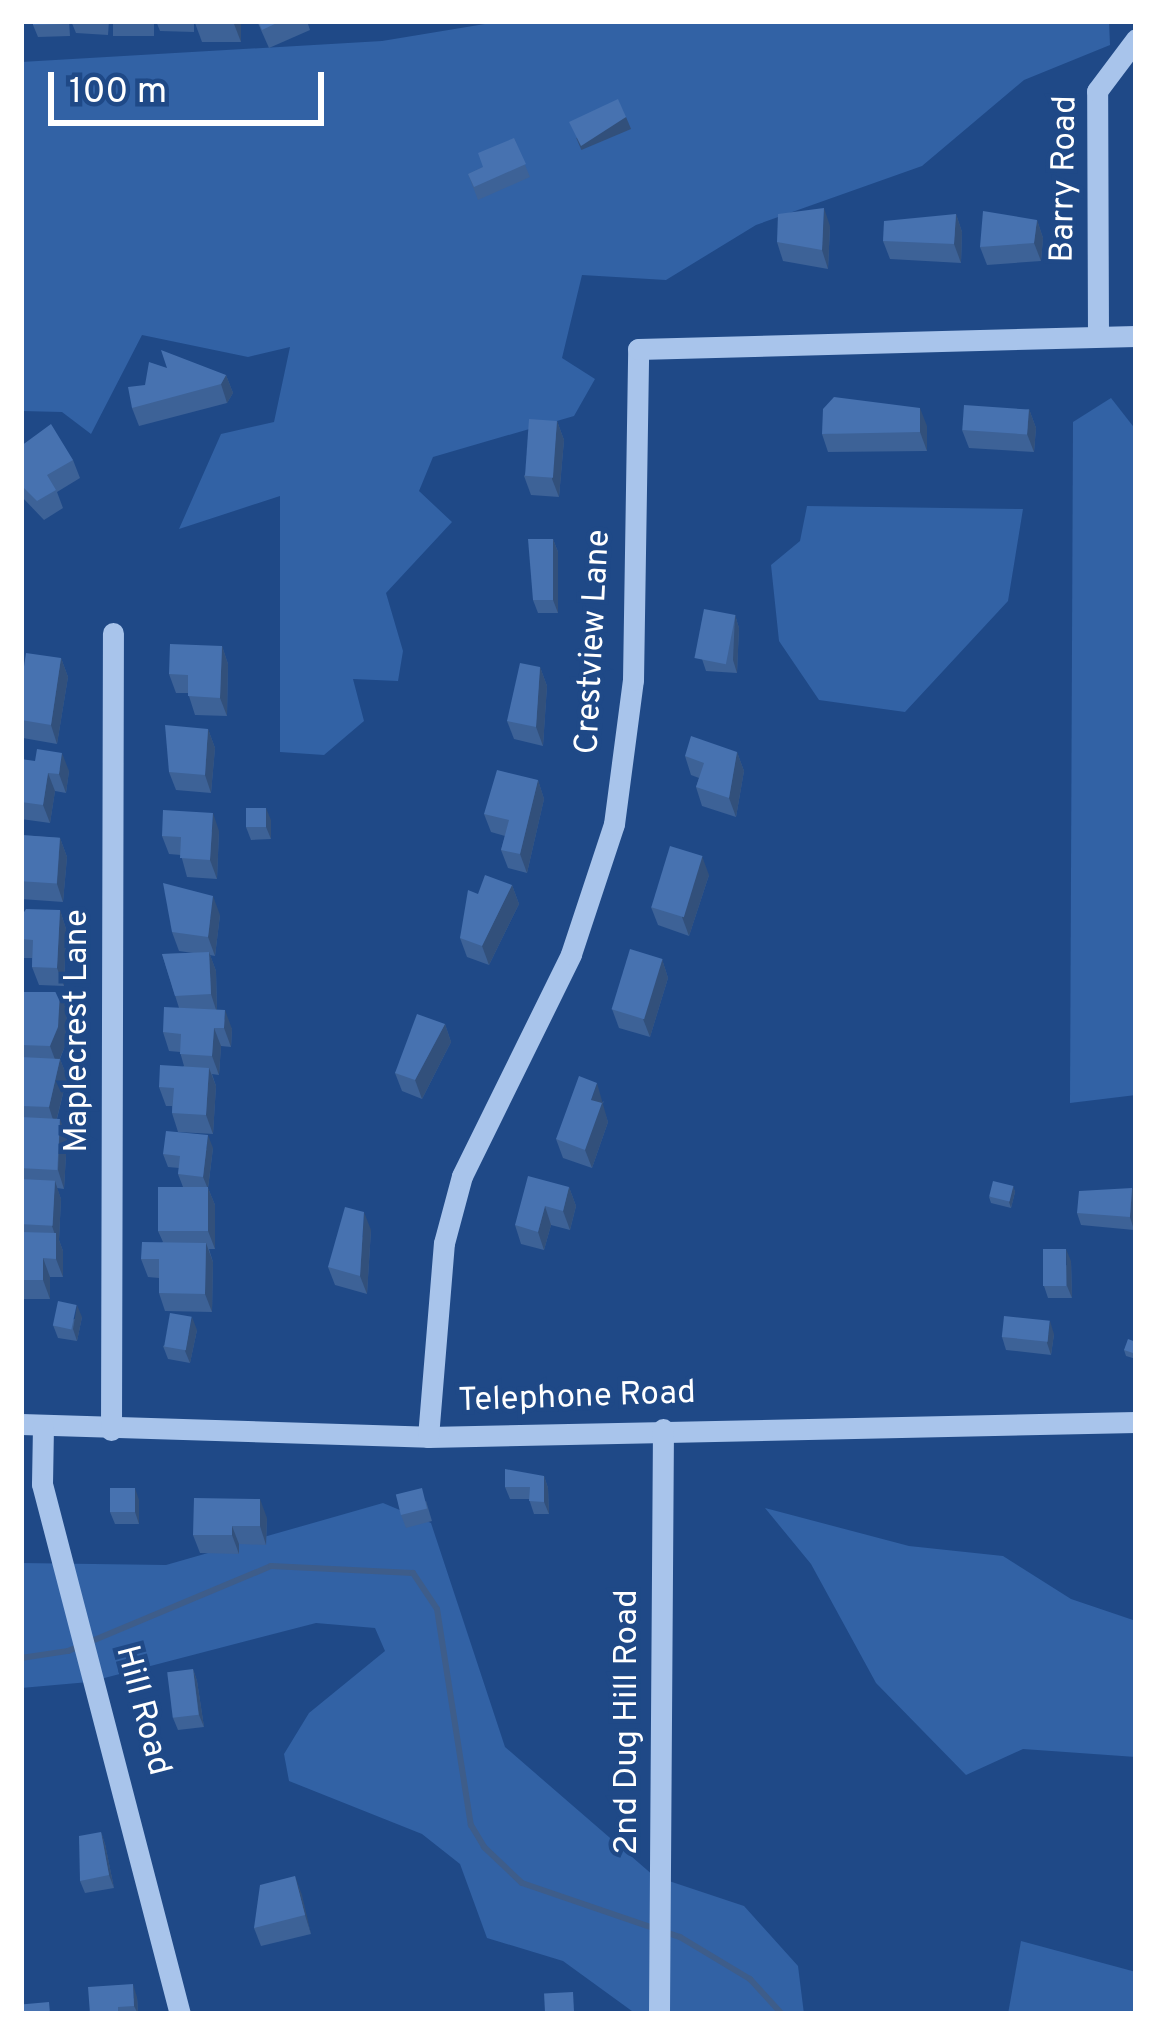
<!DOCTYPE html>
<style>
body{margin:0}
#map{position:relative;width:1157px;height:2035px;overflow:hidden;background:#1f4987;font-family:Overpass,sans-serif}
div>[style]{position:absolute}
.green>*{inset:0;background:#3262a5}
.stream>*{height:6px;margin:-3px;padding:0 3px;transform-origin:3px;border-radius:3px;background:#3e5d8a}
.minor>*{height:21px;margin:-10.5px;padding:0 10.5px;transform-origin:10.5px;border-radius:10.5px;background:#a8c4eb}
.wall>*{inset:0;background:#3d6297;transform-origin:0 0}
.shaded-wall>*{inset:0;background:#32507b;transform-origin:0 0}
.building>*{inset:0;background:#4772b0;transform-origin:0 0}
span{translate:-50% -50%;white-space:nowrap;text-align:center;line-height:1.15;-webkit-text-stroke:9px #1f4987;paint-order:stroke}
.street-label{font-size:33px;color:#fff}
.frame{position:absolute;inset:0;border:24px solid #fff;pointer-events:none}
.scale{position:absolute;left:48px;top:72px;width:276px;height:54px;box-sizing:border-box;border:6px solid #fff;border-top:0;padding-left:15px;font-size:36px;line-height:42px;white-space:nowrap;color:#fff;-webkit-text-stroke:9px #1f4987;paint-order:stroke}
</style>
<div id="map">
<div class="green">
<div style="clip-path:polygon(503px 21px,1109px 21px,1110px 45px,1024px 80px,922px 166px,756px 225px,666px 280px,582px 275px,562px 358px,595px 379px,574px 416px,433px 457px,419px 491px,452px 522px,386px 593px,403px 651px,398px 681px,353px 679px,364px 721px,324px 755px,280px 752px,280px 496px,179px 529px,221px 434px,274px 422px,290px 347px,248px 357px,142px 335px,91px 434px,62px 412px,21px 411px,21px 62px,382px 41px)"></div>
<div style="clip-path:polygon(1111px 398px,1136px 430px,1136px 1095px,1070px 1103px,1073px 422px)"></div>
<div style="clip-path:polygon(807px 506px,1023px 509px,1008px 601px,905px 712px,819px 700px,779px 641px,771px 565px,800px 541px)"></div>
<div style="clip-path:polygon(383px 1503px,431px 1523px,505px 1747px,654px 1876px,744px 1906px,798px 1966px,804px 2014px,636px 2014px,563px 1961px,487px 1938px,460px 1864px,422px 1834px,289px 1781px,284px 1754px,309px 1713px,385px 1651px,375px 1628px,316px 1623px,89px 1682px,21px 1688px,21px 1563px,166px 1565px)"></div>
<div style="clip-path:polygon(765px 1508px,909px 1546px,1003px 1556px,1071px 1599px,1136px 1621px,1136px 1757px,1023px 1749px,966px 1775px,876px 1683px,811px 1564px)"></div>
<div style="clip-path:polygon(1021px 1941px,1136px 1972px,1136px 2014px,1008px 2014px)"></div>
</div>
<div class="stream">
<div style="left:21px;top:1658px;width:48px;rotate:-8.5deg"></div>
<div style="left:68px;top:1651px;width:220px;rotate:-22.7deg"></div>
<div style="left:271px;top:1566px;width:142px;rotate:2.8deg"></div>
<div style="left:413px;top:1573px;width:43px;rotate:56.3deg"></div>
<div style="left:437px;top:1609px;width:219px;rotate:81.1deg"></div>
<div style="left:471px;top:1825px;width:26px;rotate:59deg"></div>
<div style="left:484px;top:1847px;width:52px;rotate:43.5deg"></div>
<div style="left:522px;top:1883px;width:167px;rotate:18.9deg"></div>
<div style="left:680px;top:1937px;width:82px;rotate:31deg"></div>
<div style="left:750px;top:1979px;width:47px;rotate:47.6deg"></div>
</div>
<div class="minor">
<div style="left:1098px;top:336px;width:245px;rotate:-90.2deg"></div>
<div style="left:1097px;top:91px;width:65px;rotate:-53.1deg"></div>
<div style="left:21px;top:1424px;width:407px;rotate:1.8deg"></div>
<div style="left:428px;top:1437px;width:708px;rotate:-1.21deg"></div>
<div style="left:43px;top:1426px;width:58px;rotate:91deg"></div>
<div style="left:42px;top:1484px;width:548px;rotate:75.41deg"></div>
<div style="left:111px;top:1430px;width:797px;rotate:-89.86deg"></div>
<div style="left:428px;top:1437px;width:195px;rotate:-85.3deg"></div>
<div style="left:444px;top:1243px;width:69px;rotate:-75deg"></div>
<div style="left:462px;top:1176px;width:247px;rotate:-63.8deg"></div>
<div style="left:571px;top:954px;width:137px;rotate:-71.7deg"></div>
<div style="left:614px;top:824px;width:145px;rotate:-82.5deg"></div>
<div style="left:633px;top:680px;width:331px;rotate:-89.1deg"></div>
<div style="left:638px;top:349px;width:498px;rotate:-1.5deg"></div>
<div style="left:659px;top:2014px;width:585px;rotate:-89.61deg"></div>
</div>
<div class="wall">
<div style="clip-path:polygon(69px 21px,70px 36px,38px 37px,33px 25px)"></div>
<div style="clip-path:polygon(71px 21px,109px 21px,108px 35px,76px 33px)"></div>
<div style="left:113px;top:21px;width:41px;height:15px"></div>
<div style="clip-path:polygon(156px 21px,194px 21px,194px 32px,160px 31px)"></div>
<div style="clip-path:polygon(241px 21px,241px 42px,202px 42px,195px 23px)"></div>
<div style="clip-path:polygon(257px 21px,307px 21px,310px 30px,269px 48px)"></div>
<div style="clip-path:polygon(514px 138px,530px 177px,478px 200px,468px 174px,483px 167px)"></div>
<div style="clip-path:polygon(956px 214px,962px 232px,961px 263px,890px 259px,883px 241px)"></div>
<div style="clip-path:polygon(1037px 220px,1043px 238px,1041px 261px,987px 265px,980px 247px)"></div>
<div style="clip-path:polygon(830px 226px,828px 269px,783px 261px,777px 242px)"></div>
<div style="clip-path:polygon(226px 375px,233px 393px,227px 403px,139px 426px,132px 408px,145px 385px)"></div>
<div style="clip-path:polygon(1029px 409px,1036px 428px,1034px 452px,969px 448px,962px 430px)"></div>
<div style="clip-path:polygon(557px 421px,564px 440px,559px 497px,531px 495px,524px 476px)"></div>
<div style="clip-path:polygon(927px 426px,927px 451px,828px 452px,822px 434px)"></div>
<div style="clip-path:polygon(21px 446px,73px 460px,80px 478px,57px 492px,63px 508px,44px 520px,21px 496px)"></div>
<div style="clip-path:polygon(553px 539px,558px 552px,558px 613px,538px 613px,533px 600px)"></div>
<div style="clip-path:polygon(735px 615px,739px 628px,737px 673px,706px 671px,702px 659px)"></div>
<div style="clip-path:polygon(222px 646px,228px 664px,227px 716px,195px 715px,188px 693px,176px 693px,169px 674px)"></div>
<div style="clip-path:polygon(61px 658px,68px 677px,57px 744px,23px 738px,21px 687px)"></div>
<div style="clip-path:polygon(540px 667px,547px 686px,543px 746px,514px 739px,507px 721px)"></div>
<div style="clip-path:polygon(208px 729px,215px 748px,211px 793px,176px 790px,169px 772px)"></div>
<div style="clip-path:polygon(737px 752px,744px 771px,736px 817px,702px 806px,696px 787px,699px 778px,691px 775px,685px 756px)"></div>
<div style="clip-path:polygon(21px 759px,69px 771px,66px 793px,55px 791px,50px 823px,21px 819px)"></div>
<div style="clip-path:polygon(538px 780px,544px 799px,527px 873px,508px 868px,501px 850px,505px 836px,491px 832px,484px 814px)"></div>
<div style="clip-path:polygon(271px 820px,271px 839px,251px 840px,246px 827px)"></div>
<div style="clip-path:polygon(219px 831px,217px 879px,187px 877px,181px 855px,169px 854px,162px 836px)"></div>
<div style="clip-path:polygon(21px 835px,60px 838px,67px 857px,63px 902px,21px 899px)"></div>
<div style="clip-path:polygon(709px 875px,689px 936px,658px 925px,651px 907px)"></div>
<div style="clip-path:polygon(512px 885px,519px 904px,489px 965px,467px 957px,460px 938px,478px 894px)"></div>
<div style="clip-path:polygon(60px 910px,66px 929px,64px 986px,39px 985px,32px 967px,32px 958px,21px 958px,21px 939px)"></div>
<div style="clip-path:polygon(220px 915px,215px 956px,210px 955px,216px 971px,217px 1010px,232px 1029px,231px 1047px,221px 1046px,219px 1075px,212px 1074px,216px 1086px,213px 1134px,178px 1132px,172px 1113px,172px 1106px,166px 1106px,159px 1087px,184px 1066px,180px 1052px,169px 1051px,163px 1032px,179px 1008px,162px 954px,193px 953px,179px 951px,172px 932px)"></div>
<div style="clip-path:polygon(662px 959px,668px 978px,650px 1037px,619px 1028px,612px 1009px)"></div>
<div style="clip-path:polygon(21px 992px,60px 992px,67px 1010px,65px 1046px,60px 1059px,67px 1077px,57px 1119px,67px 1138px,64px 1189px,57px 1188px,61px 1199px,59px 1240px,63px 1251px,63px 1277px,50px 1277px,50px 1299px,21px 1299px,21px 1117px,24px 1117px,21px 1109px,21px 1057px,23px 1058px,21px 1051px)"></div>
<div style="clip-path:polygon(445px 1024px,451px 1042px,422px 1099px,402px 1091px,395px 1073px)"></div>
<div style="clip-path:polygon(604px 1101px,602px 1105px,608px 1122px,592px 1168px,563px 1158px,556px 1139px)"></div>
<div style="clip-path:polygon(213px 1148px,208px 1188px,215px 1205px,215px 1249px,209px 1249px,213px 1262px,212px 1312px,165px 1311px,159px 1293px,159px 1278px,148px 1277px,141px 1259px,163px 1242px,158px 1231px,183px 1187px,178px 1174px,179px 1168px,168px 1167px,163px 1154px)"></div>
<div style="clip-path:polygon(1013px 1186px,1015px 1192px,1011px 1208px,991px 1203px,989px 1197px)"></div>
<div style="clip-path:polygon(569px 1187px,576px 1206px,570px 1230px,551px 1225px,544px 1250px,521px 1244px,515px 1225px)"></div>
<div style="clip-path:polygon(1132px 1188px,1136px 1198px,1134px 1230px,1081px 1225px,1077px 1213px)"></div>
<div style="clip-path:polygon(371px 1230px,367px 1294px,335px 1285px,328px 1267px)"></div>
<div style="clip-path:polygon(1071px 1261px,1072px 1298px,1048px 1298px,1044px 1286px)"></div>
<div style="clip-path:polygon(82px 1317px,77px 1341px,58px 1338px,53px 1325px)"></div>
<div style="clip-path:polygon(197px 1330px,190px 1363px,168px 1359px,163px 1346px)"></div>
<div style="clip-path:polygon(1054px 1334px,1051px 1355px,1006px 1350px,1002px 1337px)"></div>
<div style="clip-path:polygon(1136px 1342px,1136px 1359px,1126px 1356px,1124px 1350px)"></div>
<div style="clip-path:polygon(544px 1476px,548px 1488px,549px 1514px,534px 1514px,529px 1499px,510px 1499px,505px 1487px)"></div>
<div style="clip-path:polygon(139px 1500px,139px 1524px,115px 1524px,110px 1512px)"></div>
<div style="clip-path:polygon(426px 1501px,432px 1521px,406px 1528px,401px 1515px)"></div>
<div style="clip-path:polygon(267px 1518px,266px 1545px,239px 1544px,239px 1554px,200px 1553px,193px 1535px)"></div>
<div style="clip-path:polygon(193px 1669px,197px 1681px,204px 1727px,178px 1730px,173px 1718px)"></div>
<div style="clip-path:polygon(101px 1832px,105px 1844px,114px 1888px,85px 1893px,80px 1881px)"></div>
<div style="clip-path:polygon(295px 1876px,311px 1934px,261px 1946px,254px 1928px)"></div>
<div style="clip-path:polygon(137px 1997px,138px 2014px,90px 2014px)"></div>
</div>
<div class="shaded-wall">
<div style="clip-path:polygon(234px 21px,241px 21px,241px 42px,234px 24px)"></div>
<div style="left:626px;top:117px;width:13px;height:54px;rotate:67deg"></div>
<div style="clip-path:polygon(824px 208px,830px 226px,828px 269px,822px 250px)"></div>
<div style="clip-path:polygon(956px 214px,962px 232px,961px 263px,954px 244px)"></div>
<div style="clip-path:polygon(1037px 220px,1043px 238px,1041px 261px,1034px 243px)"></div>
<div style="clip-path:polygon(226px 375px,233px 393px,227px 403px,221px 384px)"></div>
<div style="clip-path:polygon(920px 408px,927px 426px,927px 451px,920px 432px)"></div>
<div style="clip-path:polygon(1029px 409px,1036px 428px,1034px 452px,1027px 434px)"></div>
<div style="clip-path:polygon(557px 421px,564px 440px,559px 497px,552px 479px)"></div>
<div style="clip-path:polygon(553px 539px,558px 552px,558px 613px,553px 600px)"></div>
<div style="clip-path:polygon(735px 615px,739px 628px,737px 673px,733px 660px)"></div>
<div style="clip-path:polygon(222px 646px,228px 664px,227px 716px,220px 698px)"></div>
<div style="clip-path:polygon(61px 658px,68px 677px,57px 744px,51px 725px)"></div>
<div style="clip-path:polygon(540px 667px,547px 686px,543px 746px,536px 727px)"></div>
<div style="clip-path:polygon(208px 729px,215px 748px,211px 793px,205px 775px)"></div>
<div style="clip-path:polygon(737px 752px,744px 771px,736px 817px,729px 798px)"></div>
<div style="clip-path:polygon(62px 753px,69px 771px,66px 793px,59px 774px)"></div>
<div style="clip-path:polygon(48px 773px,55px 791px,50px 823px,43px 805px)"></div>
<div style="clip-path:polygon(538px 780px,544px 799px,527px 873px,520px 854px)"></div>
<div style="clip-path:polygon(266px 808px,271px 820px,271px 839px,266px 827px)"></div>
<div style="clip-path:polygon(213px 813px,219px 831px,217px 879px,210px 860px)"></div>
<div style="clip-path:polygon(60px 838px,67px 857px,63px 902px,57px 884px)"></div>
<div style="clip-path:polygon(702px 856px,709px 875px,689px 936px,682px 917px)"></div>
<div style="clip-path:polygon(512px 885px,519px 904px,489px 965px,482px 946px)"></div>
<div style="clip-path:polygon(213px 896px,220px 915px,215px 956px,208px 937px)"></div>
<div style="clip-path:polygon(60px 910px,66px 929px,64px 986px,57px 968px)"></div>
<div style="clip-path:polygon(209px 952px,216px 971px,217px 1013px,211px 994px)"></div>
<div style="clip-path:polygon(662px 959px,668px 978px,650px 1037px,643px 1019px)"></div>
<div style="clip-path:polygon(60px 992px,67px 1010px,65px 1046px,57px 1065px,50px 1046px)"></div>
<div style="clip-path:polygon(225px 1010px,232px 1029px,231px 1047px,224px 1028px)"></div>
<div style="clip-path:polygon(445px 1024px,451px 1042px,422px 1099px,415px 1080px)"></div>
<div style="clip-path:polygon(214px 1028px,221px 1046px,219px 1075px,212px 1056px)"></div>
<div style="clip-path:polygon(60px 1059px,67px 1077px,55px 1126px,49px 1107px)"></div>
<div style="clip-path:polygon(209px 1068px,216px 1086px,213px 1134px,206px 1115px)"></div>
<div style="clip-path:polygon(597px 1083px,608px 1122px,592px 1168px,585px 1150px,591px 1100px)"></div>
<div style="clip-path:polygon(60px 1119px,67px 1138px,64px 1189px,58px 1170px)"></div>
<div style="clip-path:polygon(208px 1135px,213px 1148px,208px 1188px,215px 1205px,215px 1249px,208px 1231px,208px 1189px,203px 1177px)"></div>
<div style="clip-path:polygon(55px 1181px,61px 1199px,59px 1240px,63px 1251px,63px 1277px,56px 1259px,56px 1238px,52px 1226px)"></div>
<div style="clip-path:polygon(1013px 1186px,1015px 1192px,1011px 1208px,1009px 1202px)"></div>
<div style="clip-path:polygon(569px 1187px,576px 1206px,570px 1230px,563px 1211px)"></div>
<div style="clip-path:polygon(1132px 1188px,1136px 1198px,1134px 1230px,1130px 1217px)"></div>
<div style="clip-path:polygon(545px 1206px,551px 1225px,544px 1250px,538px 1232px)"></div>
<div style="clip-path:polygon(364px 1212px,371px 1230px,367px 1294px,360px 1276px)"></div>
<div style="clip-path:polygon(206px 1243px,213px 1262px,212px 1312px,205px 1294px)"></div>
<div style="clip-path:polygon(1066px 1249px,1071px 1261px,1072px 1298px,1067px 1286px)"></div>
<div style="clip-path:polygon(43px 1258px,50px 1277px,50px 1299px,43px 1280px)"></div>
<div style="clip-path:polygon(77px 1305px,82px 1317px,77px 1341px,73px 1329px)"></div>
<div style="clip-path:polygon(192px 1317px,197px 1330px,190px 1363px,185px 1351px)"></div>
<div style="clip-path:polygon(1050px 1321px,1054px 1334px,1051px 1355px,1047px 1343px)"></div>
<div style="clip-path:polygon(544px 1476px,548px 1488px,549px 1514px,544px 1502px)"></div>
<div style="clip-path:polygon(135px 1488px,139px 1500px,139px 1524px,135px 1512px)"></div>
<div style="clip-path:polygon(260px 1499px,267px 1518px,266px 1545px,260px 1526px)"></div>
<div style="clip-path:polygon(232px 1526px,239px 1544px,239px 1554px,232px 1535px)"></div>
<div style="clip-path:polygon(193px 1669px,197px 1681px,204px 1727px,199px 1715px)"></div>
<div style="clip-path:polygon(101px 1832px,105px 1844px,114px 1888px,109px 1875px)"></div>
<div style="clip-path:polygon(295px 1876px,302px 1895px,311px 1934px,305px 1915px)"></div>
<div style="clip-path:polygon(133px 1984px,137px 1997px,138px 2014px,134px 2006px)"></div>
</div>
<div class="building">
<div style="clip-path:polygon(33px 21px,65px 21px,65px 24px,33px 25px)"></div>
<div style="clip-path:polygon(195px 21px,234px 21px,234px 24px,195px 23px)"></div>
<div style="clip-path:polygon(258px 21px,281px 21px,262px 30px)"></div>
<div style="clip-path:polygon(618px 99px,626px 117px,581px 146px,569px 122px)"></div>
<div style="clip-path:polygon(514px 138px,526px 164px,474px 187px,468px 174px,483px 167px,478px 153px)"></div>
<div style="clip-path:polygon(824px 208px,822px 250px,777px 242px,778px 214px)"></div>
<div style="clip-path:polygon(983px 211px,1037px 220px,1034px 243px,980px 247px)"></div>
<div style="clip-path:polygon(956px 214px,954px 244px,883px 241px,884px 221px)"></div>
<div style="clip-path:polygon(161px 350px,226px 375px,221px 384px,132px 408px,128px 387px,145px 385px,149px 362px,167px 368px)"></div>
<div style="clip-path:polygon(834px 397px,920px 408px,920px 432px,822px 434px,823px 409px)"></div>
<div style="left:964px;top:405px;width:65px;height:25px;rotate:4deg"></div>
<div style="left:529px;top:419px;width:28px;height:57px;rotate:4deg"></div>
<div style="clip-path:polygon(51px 424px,73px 460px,47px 475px,56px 490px,37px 501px,21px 485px,21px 446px)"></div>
<div style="clip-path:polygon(528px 539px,553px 539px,553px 600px,533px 600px)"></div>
<div style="left:704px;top:609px;width:32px;height:50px;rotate:11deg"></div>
<div style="clip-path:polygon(170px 644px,222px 646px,220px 698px,188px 696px,188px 675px,169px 674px)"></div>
<div style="clip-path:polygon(26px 653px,61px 658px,51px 725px,21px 720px,21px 687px)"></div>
<div style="clip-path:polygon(520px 663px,540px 667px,536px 727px,507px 721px)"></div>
<div style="clip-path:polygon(165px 725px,208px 729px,205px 775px,169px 772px)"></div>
<div style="clip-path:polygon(691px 736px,737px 752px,729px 798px,696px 787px,704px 763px,685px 756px)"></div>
<div style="clip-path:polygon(37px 749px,62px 753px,59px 774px,48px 773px,43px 805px,21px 802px,21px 759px,35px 761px)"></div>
<div style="clip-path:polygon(497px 770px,538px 780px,520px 854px,501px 850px,509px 820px,484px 814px)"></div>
<div style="left:266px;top:808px;width:19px;height:20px;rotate:90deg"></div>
<div style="clip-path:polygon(163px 810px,213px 813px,210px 860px,180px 858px,181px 837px,162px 836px)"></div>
<div style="left:21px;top:835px;width:39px;height:46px;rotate:4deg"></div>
<div style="left:670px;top:846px;width:34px;height:64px;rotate:17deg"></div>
<div style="clip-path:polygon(485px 875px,512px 885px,482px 946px,460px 938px,468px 890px,478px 894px)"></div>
<div style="clip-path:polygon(163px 883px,213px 896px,208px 937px,172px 932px)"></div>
<div style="clip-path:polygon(26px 909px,60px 910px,57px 968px,32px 967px,33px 940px,21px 939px,21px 917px)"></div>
<div style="left:630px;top:949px;width:34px;height:63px;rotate:17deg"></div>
<div style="clip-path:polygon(209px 952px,211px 994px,175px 996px,162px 954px)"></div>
<div style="clip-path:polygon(21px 992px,60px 992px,58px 1027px,50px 1046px,21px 1045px)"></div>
<div style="clip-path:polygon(164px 1007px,225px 1010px,224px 1028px,214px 1028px,212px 1056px,180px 1054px,181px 1034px,163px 1032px)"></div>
<div style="clip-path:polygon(417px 1014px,445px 1024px,415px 1080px,395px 1073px)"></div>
<div style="clip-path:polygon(21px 1057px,60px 1059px,49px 1107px,21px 1106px)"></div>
<div style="clip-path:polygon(160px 1065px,209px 1068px,206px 1115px,172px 1113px,174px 1088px,159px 1087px)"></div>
<div style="clip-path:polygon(579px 1076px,597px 1083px,591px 1100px,602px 1103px,585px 1150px,556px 1139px)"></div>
<div style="left:21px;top:1117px;width:39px;height:51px;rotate:3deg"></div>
<div style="clip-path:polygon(166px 1131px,208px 1135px,203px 1177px,178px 1174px,180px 1156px,163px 1154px)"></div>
<div style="clip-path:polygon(528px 1176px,569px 1187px,563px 1211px,545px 1206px,538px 1232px,515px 1225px)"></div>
<div style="left:21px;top:1179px;width:34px;height:45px;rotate:3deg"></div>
<div style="left:993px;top:1181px;width:21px;height:16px;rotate:14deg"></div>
<div style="left:158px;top:1187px;width:50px;height:44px"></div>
<div style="clip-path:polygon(1132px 1188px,1130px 1217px,1077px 1213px,1079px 1191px)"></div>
<div style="clip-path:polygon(345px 1207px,364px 1212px,360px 1276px,328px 1267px)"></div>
<div style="clip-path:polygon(21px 1232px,56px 1233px,56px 1259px,43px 1258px,43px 1280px,21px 1280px)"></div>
<div style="clip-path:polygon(142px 1242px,206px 1243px,205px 1294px,159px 1293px,159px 1259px,141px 1259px)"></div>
<div style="left:1043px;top:1249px;width:23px;height:37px"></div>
<div style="left:58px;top:1301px;width:19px;height:25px;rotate:12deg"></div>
<div style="left:170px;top:1313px;width:22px;height:34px;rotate:10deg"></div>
<div style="left:1004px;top:1316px;width:46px;height:21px;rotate:6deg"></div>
<div style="clip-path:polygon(1128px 1339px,1136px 1342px,1136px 1354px,1124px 1350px)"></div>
<div style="clip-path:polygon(505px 1469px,544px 1476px,544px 1502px,529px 1501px,530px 1487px,505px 1487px)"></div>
<div style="left:110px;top:1488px;width:25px;height:24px"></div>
<div style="left:422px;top:1488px;width:21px;height:27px;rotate:76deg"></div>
<div style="clip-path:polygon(194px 1498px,260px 1499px,260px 1526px,232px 1526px,232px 1535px,193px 1535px)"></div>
<div style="left:193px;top:1669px;width:46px;height:26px;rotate:83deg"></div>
<div style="clip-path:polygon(101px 1832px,109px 1875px,80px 1881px,79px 1836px)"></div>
<div style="clip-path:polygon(295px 1876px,305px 1915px,254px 1928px,260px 1885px)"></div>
<div style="clip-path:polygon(133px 1984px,134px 2006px,118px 2007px,118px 2014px,90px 2014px,88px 1987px)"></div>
<div style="left:573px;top:1992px;width:22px;height:29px;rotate:87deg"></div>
<div style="left:49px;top:2002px;width:12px;height:28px;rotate:85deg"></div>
</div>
<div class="street-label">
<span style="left:1066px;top:179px;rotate:-89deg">Barry Road</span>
<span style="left:595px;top:642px;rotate:-87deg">Crestview Lane</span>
<span style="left:79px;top:1031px;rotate:-90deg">Maplecrest Lane</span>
<span style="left:577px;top:1399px;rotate:-2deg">Telephone Road</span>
<span style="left:141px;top:1711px;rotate:75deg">Hill Road</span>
<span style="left:629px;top:1722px;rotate:-90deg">2nd Dug Hill Road</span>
</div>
<div class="frame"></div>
<div class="scale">100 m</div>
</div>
